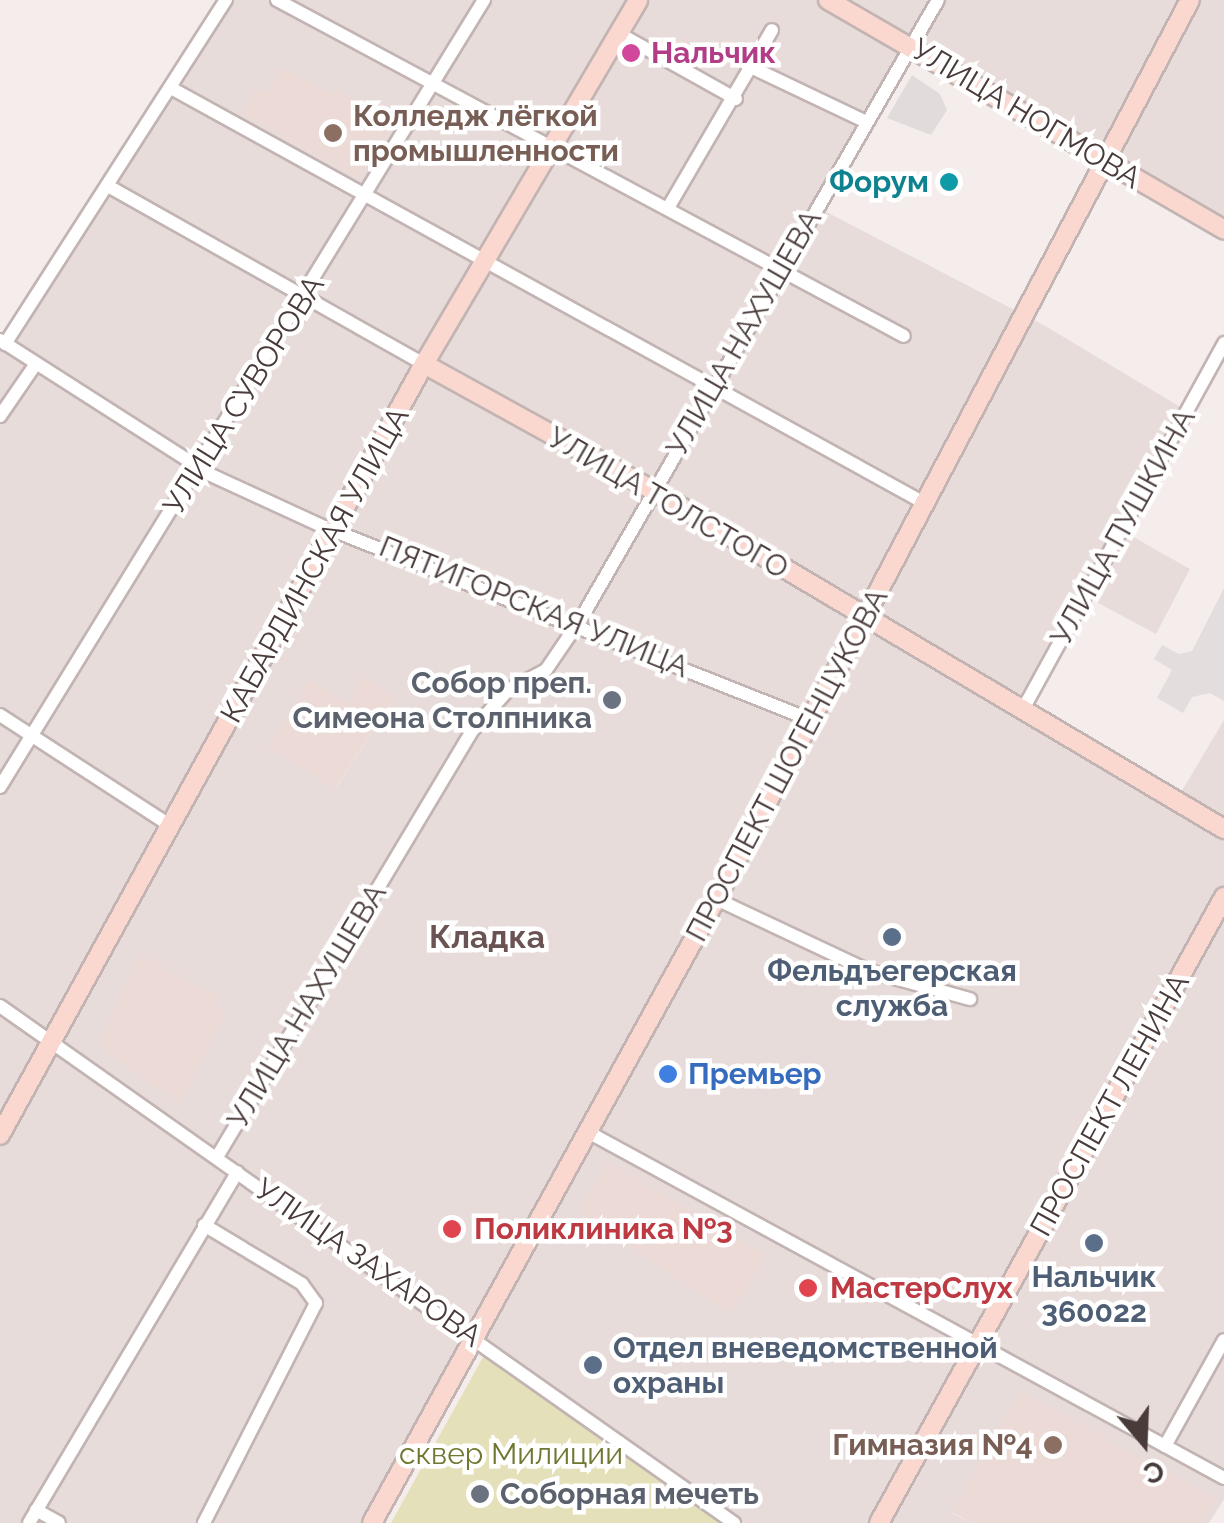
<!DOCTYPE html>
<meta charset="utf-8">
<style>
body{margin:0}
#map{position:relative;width:1224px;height:1523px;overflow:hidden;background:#f4edec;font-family:Raleway,sans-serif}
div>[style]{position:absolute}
.residential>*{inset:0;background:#e8dcda}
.industrial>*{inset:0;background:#e4dddd}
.education>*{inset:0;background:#ecdad7}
.green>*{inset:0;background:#e4e0b9}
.parking>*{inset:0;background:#e1dcdb}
.roads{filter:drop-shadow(2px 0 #c2b4b2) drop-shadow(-2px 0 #c2b4b2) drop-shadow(0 2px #c2b4b2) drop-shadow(0 -2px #c2b4b2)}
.street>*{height:12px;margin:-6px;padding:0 6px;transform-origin:6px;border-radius:6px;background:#fff}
.secondary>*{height:18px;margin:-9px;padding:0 9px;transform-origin:9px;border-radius:9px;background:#fad8d0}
.dots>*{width:28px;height:28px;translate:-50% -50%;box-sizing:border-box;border:5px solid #fff;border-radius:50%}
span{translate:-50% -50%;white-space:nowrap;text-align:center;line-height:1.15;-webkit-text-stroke:9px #fff;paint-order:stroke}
.hotel-label{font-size:30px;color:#b23c85;font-weight:700}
.left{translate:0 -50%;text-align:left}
.street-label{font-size:30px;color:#483b3a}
.education-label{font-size:30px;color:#785e54;font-weight:700}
.right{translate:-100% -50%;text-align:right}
.culture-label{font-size:30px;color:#0d838f;font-weight:700}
.worship-label{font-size:30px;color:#5b616d;font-weight:700}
.service-label{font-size:30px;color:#4e5e75;font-weight:700}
.shop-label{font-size:30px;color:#366cbe;font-weight:700}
.health-label{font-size:30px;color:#be3a42;font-weight:700}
.park-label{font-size:30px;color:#717631}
.neighbourhood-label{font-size:32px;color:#6a5352;font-weight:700}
.north{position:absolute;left:1094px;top:1393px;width:100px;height:100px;-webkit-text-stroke:8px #fff;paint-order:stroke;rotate:161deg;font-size:28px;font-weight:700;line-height:40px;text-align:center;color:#483b3a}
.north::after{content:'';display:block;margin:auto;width:35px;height:45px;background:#483b3a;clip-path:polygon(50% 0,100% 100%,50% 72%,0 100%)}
</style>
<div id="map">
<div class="residential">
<div style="clip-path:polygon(evenodd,226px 0,1224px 0,1224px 230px,913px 46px,817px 207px,1047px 327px,1187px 411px,1121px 530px,1190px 569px,1156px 634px,1085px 596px,1022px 710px,1177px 799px,1224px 720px,1224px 1499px,1209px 1523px,1202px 1523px,1215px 1499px,952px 1513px,971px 1523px,734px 1523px,473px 1339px,372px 1523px,0 1523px,0 340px,226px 0,358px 688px,395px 697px,336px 788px,348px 704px,358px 688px,226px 0,217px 996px,212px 1005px,226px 1013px,103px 1034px,217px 996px)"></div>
</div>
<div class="industrial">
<div style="clip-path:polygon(1224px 588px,1224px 701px,1210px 693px,1192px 697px,1183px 713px,1157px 698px,1172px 670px,1154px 659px,1162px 645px,1179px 654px,1192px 651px)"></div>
</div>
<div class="education">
<div style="clip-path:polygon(280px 67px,333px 95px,337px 89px,392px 122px,358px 178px,242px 113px,255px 88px,266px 93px)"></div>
<div style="clip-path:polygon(362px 676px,395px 697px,335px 789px,268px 746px,310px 680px,348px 704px)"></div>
<div style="clip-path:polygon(139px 954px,217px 995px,213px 1005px,226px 1012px,180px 1104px,104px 1050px,103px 1034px)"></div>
<div style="clip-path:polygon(607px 1161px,766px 1256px,730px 1314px,578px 1212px)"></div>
<div style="clip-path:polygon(1020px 1391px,1216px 1499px,1202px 1523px,971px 1523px,952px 1512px)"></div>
</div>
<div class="green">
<div style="clip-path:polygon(487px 1350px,728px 1523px,391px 1523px)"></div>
</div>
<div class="parking">
<div style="clip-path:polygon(912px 75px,940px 94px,947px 110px,931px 135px,887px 118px)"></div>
</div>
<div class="roads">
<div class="street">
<div style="left:277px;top:0;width:711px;rotate:28.19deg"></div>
<div style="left:618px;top:33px;width:135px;rotate:29.2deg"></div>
<div style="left:753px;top:68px;width:125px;rotate:25.5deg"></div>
<div style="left:171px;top:88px;width:862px;rotate:28.85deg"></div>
<div style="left:108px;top:186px;width:363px;rotate:29.4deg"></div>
<div style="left:668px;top:208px;width:206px;rotate:-59.7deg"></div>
<div style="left:0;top:340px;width:250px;rotate:32.6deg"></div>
<div style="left:211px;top:475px;width:122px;rotate:24.7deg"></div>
<div style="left:322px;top:526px;width:526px;rotate:21.64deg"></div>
<div style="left:5px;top:344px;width:409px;rotate:-57.3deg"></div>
<div style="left:0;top:416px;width:62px;rotate:-55.5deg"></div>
<div style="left:1022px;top:711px;width:420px;rotate:-61.2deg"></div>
<div style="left:0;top:715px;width:204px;rotate:33deg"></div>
<div style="left:0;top:787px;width:924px;rotate:-58.41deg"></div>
<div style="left:716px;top:899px;width:169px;rotate:25.2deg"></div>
<div style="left:869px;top:971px;width:105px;rotate:15.5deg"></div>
<div style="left:0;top:1006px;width:898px;rotate:35.16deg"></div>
<div style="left:588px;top:1132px;width:724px;rotate:28.55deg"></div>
<div style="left:217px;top:1157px;width:495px;rotate:-59.1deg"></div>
<div style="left:471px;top:732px;width:56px;rotate:-48.6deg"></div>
<div style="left:508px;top:690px;width:43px;rotate:-27.8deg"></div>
<div style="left:546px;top:670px;width:64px;rotate:-55.8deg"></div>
<div style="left:582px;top:617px;width:712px;rotate:-60.02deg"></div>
<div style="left:204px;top:1225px;width:114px;rotate:31deg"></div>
<div style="left:302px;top:1284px;width:24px;rotate:54deg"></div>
<div style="left:316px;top:1303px;width:247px;rotate:117deg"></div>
<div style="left:1165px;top:1446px;width:121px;rotate:-60.9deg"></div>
<div style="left:36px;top:1510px;width:26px;rotate:29deg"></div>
<div style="left:29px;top:1523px;width:408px;rotate:-59.3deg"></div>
</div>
<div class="secondary">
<div style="left:828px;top:0;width:458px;rotate:30.1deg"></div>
<div style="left:424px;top:364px;width:263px;rotate:28.9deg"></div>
<div style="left:654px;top:491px;width:663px;rotate:30.67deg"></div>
<div style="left:0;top:1135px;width:880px;rotate:-61.19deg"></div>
<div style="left:424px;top:364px;width:422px;rotate:-59.5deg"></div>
<div style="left:372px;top:1523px;width:713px;rotate:-61.13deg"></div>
<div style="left:716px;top:899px;width:1016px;rotate:-62.2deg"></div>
<div style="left:879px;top:1523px;width:715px;rotate:-61.14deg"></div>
</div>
</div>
<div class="dots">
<div style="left:631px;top:53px;background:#d1479c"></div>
<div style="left:333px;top:133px;background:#8d6e63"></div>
<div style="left:949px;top:182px;background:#0f9aa8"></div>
<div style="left:612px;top:700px;background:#6b7280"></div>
<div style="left:892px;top:937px;background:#5c6f8a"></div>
<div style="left:668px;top:1074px;background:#3f7fe0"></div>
<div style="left:452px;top:1229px;background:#e0444e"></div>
<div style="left:1094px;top:1243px;background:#5c6f8a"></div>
<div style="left:808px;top:1288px;background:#e0444e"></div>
<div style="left:593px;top:1365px;background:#5c6f8a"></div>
<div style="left:1053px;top:1445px;background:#8d6e63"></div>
<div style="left:480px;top:1494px;background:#6b7280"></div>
</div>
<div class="hotel-label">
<span class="left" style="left:651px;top:53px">Нальчик</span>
</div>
<div class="street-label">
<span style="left:1026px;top:114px;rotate:31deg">УЛИЦА НОГМОВА</span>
<span style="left:744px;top:333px;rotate:-60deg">УЛИЦА НАХУШЕВА</span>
<span style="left:244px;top:395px;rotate:-58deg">УЛИЦА СУВОРОВА</span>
<span style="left:668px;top:503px;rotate:30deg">УЛИЦА ТОЛСТОГО</span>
<span style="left:1123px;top:527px;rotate:-61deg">УЛИЦА ПУШКИНА</span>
<span style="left:315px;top:565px;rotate:-61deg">КАБАРДИНСКАЯ УЛИЦА</span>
<span style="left:534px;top:607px;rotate:22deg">ПЯТИГОРСКАЯ УЛИЦА</span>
<span style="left:787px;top:765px;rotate:-62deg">ПРОСПЕКТ ШОГЕНЦУКОВА</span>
<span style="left:307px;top:1006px;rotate:-59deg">УЛИЦА НАХУШЕВА</span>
<span style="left:1110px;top:1105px;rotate:-61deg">ПРОСПЕКТ ЛЕНИНА</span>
<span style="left:368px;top:1263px;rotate:35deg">УЛИЦА ЗАХАРОВА</span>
</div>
<div class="education-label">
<span class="left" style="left:353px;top:133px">Колледж лёгкой<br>промышленности</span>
<span class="right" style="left:1033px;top:1445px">Гимназия №4</span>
</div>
<div class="culture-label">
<span class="right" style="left:929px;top:182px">Форум</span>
</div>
<div class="worship-label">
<span class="right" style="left:592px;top:700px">Собор преп.<br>Симеона Столпника</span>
<span class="left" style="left:500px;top:1494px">Соборная мечеть</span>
</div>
<div class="service-label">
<span style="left:892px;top:988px">Фельдъегерская<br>служба</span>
<span style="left:1094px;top:1294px">Нальчик<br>360022</span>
<span class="left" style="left:613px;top:1365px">Отдел вневедомственной<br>охраны</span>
</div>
<div class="shop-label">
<span class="left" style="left:688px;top:1074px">Премьер</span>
</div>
<div class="health-label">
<span class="left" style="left:474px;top:1229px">Поликлиника №3</span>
<span class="left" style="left:830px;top:1288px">МастерСлух</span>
</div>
<div class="park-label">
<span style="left:511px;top:1454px">сквер Милиции</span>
</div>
<div class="neighbourhood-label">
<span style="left:487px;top:937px">Кладка</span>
</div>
<div class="north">С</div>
</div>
